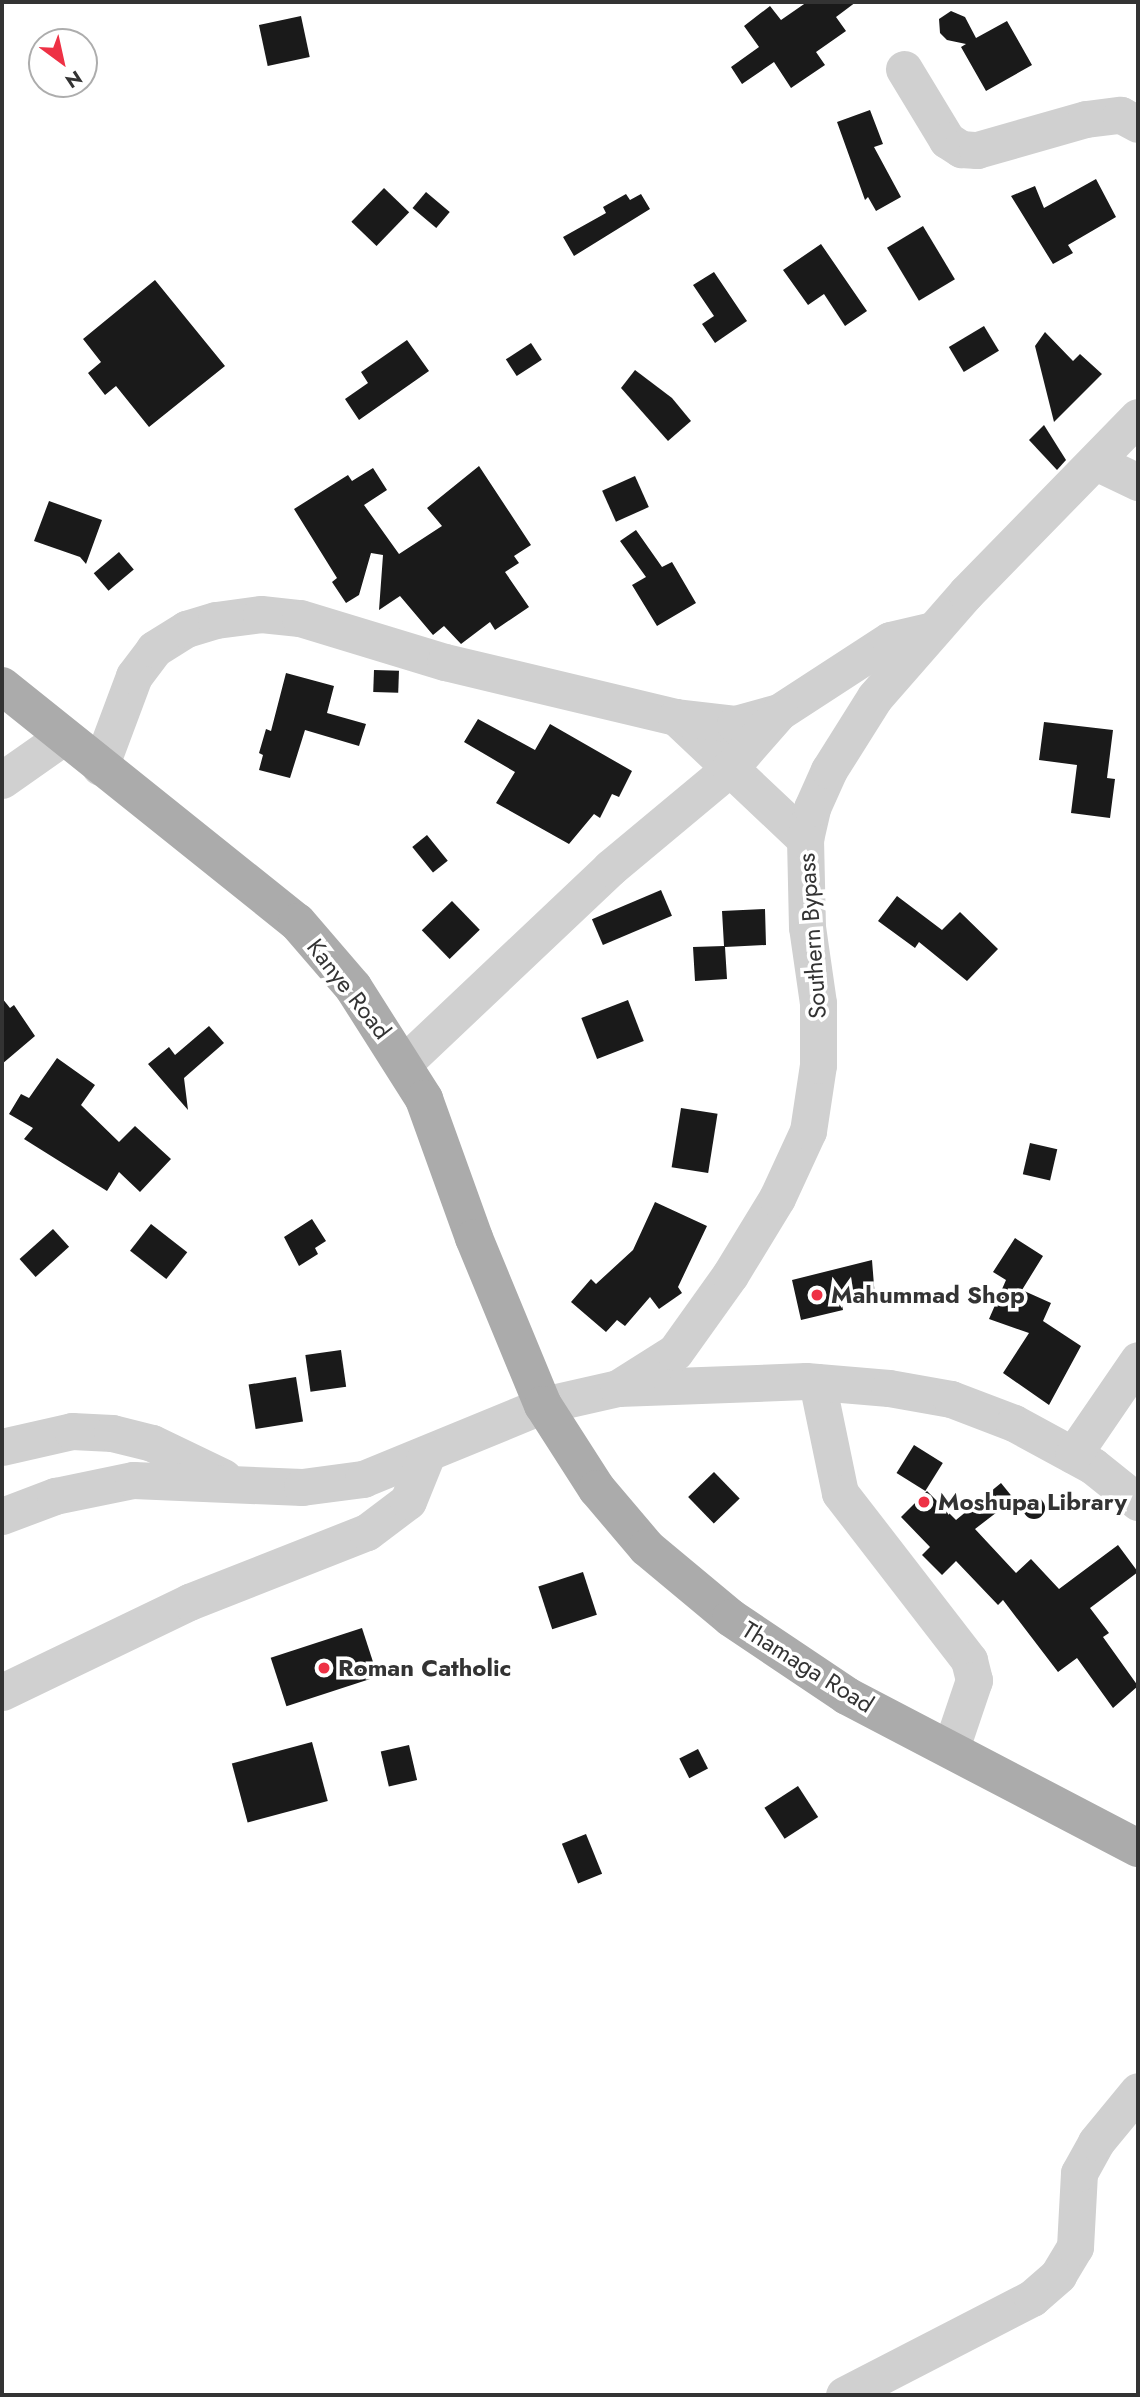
<!DOCTYPE html>
<style>
body{margin:0}
#map{position:relative;width:1140px;height:2397px;overflow:hidden;background:#fff;font-family:Jost,sans-serif}
div>[style]{position:absolute}
.building>*{inset:0;background:#1a1a1a;transform-origin:0 0}
.round{border-radius:50%}
.minor>*{height:37px;margin:-18.5px;padding:0 18.5px;transform-origin:18.5px;border-radius:18.5px;background:#d0d0d0}
.major>*{height:38px;margin:-19px;padding:0 19px;transform-origin:19px;border-radius:19px;background:#ababab}
.dots>*{width:19px;height:19px;translate:-50% -50%;box-sizing:border-box;border:4px solid #fff;border-radius:50%}
span{translate:-50% -50%;white-space:nowrap;text-align:center;line-height:1.15;-webkit-text-stroke:7px #fff;paint-order:stroke}
.street-label{font-size:24px;color:#333}
.poi-label{font-size:24px;color:#333;font-weight:700}
.left{translate:0 -50%;text-align:left}
.frame{position:absolute;inset:0;border:4px solid #333;pointer-events:none}
.north{position:absolute;left:28px;top:28px;width:70px;height:70px;box-sizing:border-box;background:#fff;border:2px solid #adadad;border-radius:50%;rotate:147deg;font-size:19px;font-weight:700;line-height:28px;text-align:center;color:#333}
.north::after{content:'';display:block;margin:auto;width:24px;height:32px;background:#ee3145;clip-path:polygon(50% 0,100% 100%,50% 72%,0 100%)}
</style>
<div id="map">
<div class="building">
<div style="clip-path:polygon(807px 2px,856px 2px,836px 17px,846px 31px,816px 52px,825px 65px,791px 88px,774px 62px,742px 84px,731px 67px,759px 47px,744px 26px,770px 6px,781px 20px)"></div>
<div style="clip-path:polygon(951px 11px,965px 17px,976px 38px,1007px 21px,1032px 65px,986px 91px,961px 47px,966px 44px,947px 40px,940px 33px,939px 19px)"></div>
<div style="left:301px;top:16px;width:42px;height:43px;rotate:78deg"></div>
<div style="clip-path:polygon(870px 110px,883px 144px,874px 147px,901px 197px,876px 211px,868px 197px,865px 200px,837px 122px)"></div>
<div style="clip-path:polygon(1096px 179px,1116px 217px,1068px 245px,1073px 253px,1053px 264px,1011px 196px,1035px 186px,1044px 208px)"></div>
<div style="left:384px;top:188px;width:35px;height:47px;rotate:44deg"></div>
<div style="left:426px;top:192px;width:31px;height:21px;rotate:40deg"></div>
<div style="clip-path:polygon(626px 194px,630px 200px,641px 194px,650px 209px,574px 256px,563px 237px,606px 213px,603px 207px)"></div>
<div style="left:923px;top:226px;width:62px;height:42px;rotate:59deg"></div>
<div style="clip-path:polygon(821px 244px,867px 311px,845px 326px,824px 294px,808px 305px,783px 270px)"></div>
<div style="clip-path:polygon(714px 272px,747px 321px,715px 343px,702px 324px,714px 316px,693px 285px)"></div>
<div style="clip-path:polygon(155px 280px,225px 366px,149px 427px,116px 386px,105px 395px,88px 373px,101px 362px,83px 339px)"></div>
<div style="left:984px;top:326px;width:29px;height:41px;rotate:59deg"></div>
<div style="clip-path:polygon(1045px 332px,1073px 361px,1080px 354px,1102px 374px,1054px 422px,1035px 346px)"></div>
<div style="clip-path:polygon(407px 340px,429px 371px,359px 420px,345px 399px,368px 383px,361px 372px)"></div>
<div style="left:531px;top:343px;width:20px;height:30px;rotate:57deg"></div>
<div style="clip-path:polygon(635px 370px,672px 398px,691px 421px,668px 441px,621px 388px)"></div>
<div style="clip-path:polygon(1044px 425px,1066px 460px,1057px 470px,1029px 440px)"></div>
<div style="clip-path:polygon(479px 466px,531px 545px,514px 556px,519px 563px,505px 572px,529px 607px,495px 630px,490px 622px,461px 644px,444px 626px,433px 635px,400px 596px,379px 610px,383px 555px,371px 553px,359px 595px,346px 603px,332px 582px,337px 578px,294px 509px,348px 475px,352px 481px,373px 468px,387px 490px,364px 505px,399px 554px,442px 526px,427px 508px)"></div>
<div style="left:635px;top:476px;width:34px;height:36px;rotate:66deg"></div>
<div style="clip-path:polygon(49px 501px,102px 520px,86px 564px,80px 557px,34px 541px)"></div>
<div style="clip-path:polygon(636px 530px,662px 567px,672px 562px,696px 603px,657px 626px,632px 585px,646px 577px,620px 541px)"></div>
<div style="left:119px;top:552px;width:23px;height:33px;rotate:50deg"></div>
<div style="left:374px;top:670px;width:25px;height:22px;rotate:2deg"></div>
<div style="clip-path:polygon(286px 673px,334px 686px,327px 713px,366px 724px,359px 746px,305px 730px,290px 778px,259px 770px,263px 755px,259px 753px,266px 729px,271px 731px)"></div>
<div style="clip-path:polygon(478px 719px,535px 750px,550px 724px,632px 771px,619px 797px,612px 794px,600px 818px,594px 814px,569px 844px,496px 803px,515px 772px,464px 742px)"></div>
<div style="clip-path:polygon(1044px 722px,1113px 730px,1107px 778px,1115px 779px,1110px 818px,1071px 813px,1077px 765px,1039px 760px)"></div>
<div style="left:427px;top:835px;width:33px;height:19px;rotate:51deg"></div>
<div style="left:661px;top:890px;width:28px;height:75px;rotate:67deg"></div>
<div style="clip-path:polygon(897px 896px,942px 930px,960px 912px,998px 949px,967px 981px,919px 942px,915px 948px,878px 921px)"></div>
<div style="left:452px;top:901px;width:40px;height:42px;rotate:46deg"></div>
<div style="clip-path:polygon(765px 909px,766px 945px,725px 947px,727px 979px,695px 981px,693px 947px,724px 946px,722px 911px)"></div>
<div style="clip-path:polygon(2px 998px,10px 1008px,14px 1005px,35px 1036px,2px 1064px)"></div>
<div style="left:628px;top:1000px;width:44px;height:50px;rotate:69deg"></div>
<div style="clip-path:polygon(209px 1026px,224px 1043px,184px 1078px,188px 1110px,148px 1064px,169px 1047px,175px 1055px)"></div>
<div style="clip-path:polygon(57px 1058px,95px 1085px,81px 1105px,119px 1142px,135px 1126px,171px 1159px,140px 1192px,119px 1172px,107px 1191px,24px 1139px,33px 1128px,9px 1114px,21px 1094px,29px 1098px)"></div>
<div style="left:681px;top:1108px;width:37px;height:60px;rotate:9deg"></div>
<div style="left:1030px;top:1143px;width:28px;height:32px;rotate:13deg"></div>
<div style="clip-path:polygon(655px 1202px,707px 1226px,678px 1287px,682px 1293px,659px 1309px,650px 1297px,625px 1326px,617px 1320px,606px 1332px,571px 1302px,591px 1279px,596px 1284px,633px 1250px)"></div>
<div style="clip-path:polygon(312px 1219px,326px 1241px,315px 1248px,318px 1254px,299px 1266px,284px 1237px)"></div>
<div style="left:151px;top:1224px;width:46px;height:34px;rotate:38deg"></div>
<div style="left:53px;top:1229px;width:24px;height:45px;rotate:48deg"></div>
<div style="clip-path:polygon(1015px 1238px,1043px 1256px,1022px 1290px,1051px 1303px,1043px 1321px,1081px 1346px,1049px 1405px,1003px 1373px,1029px 1333px,989px 1319px,1006px 1280px,993px 1272px)"></div>
<div style="clip-path:polygon(872px 1260px,875px 1298px,841px 1300px,843px 1310px,801px 1320px,792px 1280px)"></div>
<div style="left:341px;top:1350px;width:37px;height:36px;rotate:82deg"></div>
<div style="left:296px;top:1377px;width:45px;height:48px;rotate:81deg"></div>
<div style="left:914px;top:1445px;width:34px;height:33px;rotate:32deg"></div>
<div style="left:714px;top:1472px;width:37px;height:36px;rotate:46deg"></div>
<div style="clip-path:polygon(1001px 1483px,1014px 1499px,975px 1529px,1016px 1573px,1031px 1559px,1059px 1589px,1118px 1545px,1138px 1572px,1090px 1608px,1109px 1633px,1103px 1637px,1138px 1686px,1113px 1708px,1077px 1658px,1058px 1672px,1003px 1600px,998px 1605px,956px 1561px,942px 1575px,922px 1555px,930px 1547px,901px 1517px,927px 1491px,956px 1520px)"></div>
<div class="round" style="left:1023px;top:1497px;width:22px;height:22px"></div>
<div style="left:583px;top:1572px;width:45px;height:47px;rotate:72deg"></div>
<div style="left:362px;top:1628px;width:51px;height:96px;rotate:72deg"></div>
<div style="left:312px;top:1742px;width:61px;height:83px;rotate:75deg"></div>
<div style="left:409px;top:1745px;width:36px;height:29px;rotate:77deg"></div>
<div style="left:698px;top:1749px;width:22px;height:21px;rotate:63deg"></div>
<div style="left:798px;top:1786px;width:37px;height:40px;rotate:57deg"></div>
<div style="left:586px;top:1834px;width:43px;height:26px;rotate:68deg"></div>
</div>
<div class="minor">
<div style="left:904px;top:69px;width:83px;rotate:58.8deg"></div>
<div style="left:947px;top:140px;width:17px;rotate:33deg"></div>
<div style="left:961px;top:149px;width:16px;rotate:4deg"></div>
<div style="left:977px;top:150px;width:113px;rotate:-15.9deg"></div>
<div style="left:1086px;top:119px;width:35px;rotate:-7deg"></div>
<div style="left:1121px;top:115px;width:19px;rotate:28deg"></div>
<div style="left:1096px;top:462px;width:47px;rotate:25.5deg"></div>
<div style="left:676px;top:717px;width:178px;rotate:43.4deg"></div>
<div style="left:100px;top:767px;width:97px;rotate:-69.5deg"></div>
<div style="left:134px;top:676px;width:34px;rotate:-53deg"></div>
<div style="left:154px;top:649px;width:38px;rotate:-32deg"></div>
<div style="left:186px;top:629px;width:31px;rotate:-17deg"></div>
<div style="left:216px;top:620px;width:45px;rotate:-7.6deg"></div>
<div style="left:261px;top:614px;width:39px;rotate:6deg"></div>
<div style="left:300px;top:618px;width:152px;rotate:16.9deg"></div>
<div style="left:445px;top:662px;width:237px;rotate:13.4deg"></div>
<div style="left:676px;top:717px;width:59px;rotate:6.8deg"></div>
<div style="left:735px;top:724px;width:46px;rotate:-15.3deg"></div>
<div style="left:779px;top:712px;width:132px;rotate:-33deg"></div>
<div style="left:890px;top:640px;width:44px;rotate:-13.1deg"></div>
<div style="left:2px;top:780px;width:75px;rotate:-35.2deg"></div>
<div style="left:404px;top:1063px;width:284px;rotate:-43.4deg"></div>
<div style="left:610px;top:868px;width:156px;rotate:-39.8deg"></div>
<div style="left:730px;top:768px;width:74px;rotate:-48.8deg"></div>
<div style="left:817px;top:1382px;width:113px;rotate:78.3deg"></div>
<div style="left:840px;top:1493px;width:211px;rotate:52.3deg"></div>
<div style="left:969px;top:1660px;width:21px;rotate:76deg"></div>
<div style="left:974px;top:1680px;width:72px;rotate:108.7deg"></div>
<div style="left:618px;top:1388px;width:188px;rotate:-2.1deg"></div>
<div style="left:806px;top:1381px;width:83px;rotate:4.8deg"></div>
<div style="left:889px;top:1388px;width:63px;rotate:10.1deg"></div>
<div style="left:951px;top:1399px;width:67px;rotate:20.9deg"></div>
<div style="left:1014px;top:1423px;width:90px;rotate:28.6deg"></div>
<div style="left:1093px;top:1466px;width:58px;rotate:38.7deg"></div>
<div style="left:2px;top:1447px;width:72px;rotate:-12.9deg"></div>
<div style="left:72px;top:1431px;width:40px;rotate:2.9deg"></div>
<div style="left:112px;top:1433px;width:41px;rotate:14deg"></div>
<div style="left:152px;top:1443px;width:79px;rotate:25.6deg"></div>
<div style="left:1073px;top:1455px;width:115px;rotate:-55.6deg"></div>
<div style="left:2px;top:1516px;width:57px;rotate:-20.7deg"></div>
<div style="left:55px;top:1496px;width:80px;rotate:-11.6deg"></div>
<div style="left:133px;top:1480px;width:169px;rotate:2.4deg"></div>
<div style="left:302px;top:1487px;width:62px;rotate:-7.5deg"></div>
<div style="left:363px;top:1479px;width:195px;rotate:-22.3deg"></div>
<div style="left:543px;top:1405px;width:77px;rotate:-12.8deg"></div>
<div style="left:618px;top:1388px;width:67px;rotate:-32.3deg"></div>
<div style="left:675px;top:1352px;width:95px;rotate:-54.5deg"></div>
<div style="left:730px;top:1275px;width:90px;rotate:-58.6deg"></div>
<div style="left:777px;top:1198px;width:74px;rotate:-65.2deg"></div>
<div style="left:808px;top:1131px;width:67px;rotate:-81.4deg"></div>
<div style="left:818px;top:1065px;width:62px;rotate:-90deg"></div>
<div style="left:818px;top:1003px;width:77px;rotate:-98.2deg"></div>
<div style="left:807px;top:927px;width:88px;rotate:-91.3deg"></div>
<div style="left:805px;top:839px;width:32px;rotate:-77deg"></div>
<div style="left:812px;top:808px;width:42px;rotate:-65.9deg"></div>
<div style="left:829px;top:770px;width:86px;rotate:-57.8deg"></div>
<div style="left:875px;top:697px;width:138px;rotate:-48.8deg"></div>
<div style="left:966px;top:593px;width:246px;rotate:-45.7deg"></div>
<div style="left:2px;top:1692px;width:208px;rotate:-25.7deg"></div>
<div style="left:189px;top:1602px;width:191px;rotate:-21.5deg"></div>
<div style="left:367px;top:1532px;width:51px;rotate:-37.1deg"></div>
<div style="left:408px;top:1501px;width:51px;rotate:-68deg"></div>
<div style="left:844px;top:2395px;width:212px;rotate:-27.3deg"></div>
<div style="left:1032px;top:2298px;width:35px;rotate:-41deg"></div>
<div style="left:1058px;top:2275px;width:33px;rotate:-59deg"></div>
<div style="left:1075px;top:2247px;width:74px;rotate:-86.9deg"></div>
<div style="left:1079px;top:2173px;width:35px;rotate:-61deg"></div>
<div style="left:1096px;top:2142px;width:66px;rotate:-50.5deg"></div>
</div>
<div class="major">
<div style="left:2px;top:686px;width:378px;rotate:38.7deg"></div>
<div style="left:297px;top:922px;width:86px;rotate:49.3deg"></div>
<div style="left:353px;top:987px;width:133px;rotate:57.6deg"></div>
<div style="left:424px;top:1099px;width:148px;rotate:70.2deg"></div>
<div style="left:474px;top:1238px;width:181px;rotate:67.6deg"></div>
<div style="left:543px;top:1405px;width:100px;rotate:57.3deg"></div>
<div style="left:597px;top:1489px;width:77px;rotate:49.7deg"></div>
<div style="left:647px;top:1548px;width:109px;rotate:39.8deg"></div>
<div style="left:731px;top:1618px;width:140px;rotate:33.9deg"></div>
<div style="left:847px;top:1696px;width:328px;rotate:27.6deg"></div>
</div>
<div class="dots">
<div style="left:817px;top:1295px;background:#ee3145"></div>
<div style="left:924px;top:1502px;background:#ee3145"></div>
<div style="left:324px;top:1668px;background:#ee3145"></div>
</div>
<div class="street-label">
<span style="left:812px;top:936px;rotate:-94deg">Southern Bypass</span>
<span style="left:349px;top:989px;rotate:52deg">Kanye Road</span>
<span style="left:808px;top:1667px;rotate:32deg">Thamaga Road</span>
</div>
<div class="poi-label">
<span class="left" style="left:831px;top:1295px">Mahummad Shop</span>
<span class="left" style="left:938px;top:1502px">Moshupa Library</span>
<span class="left" style="left:338px;top:1668px">Roman Catholic</span>
</div>
<div class="frame"></div>
<div class="north">N</div>
</div>
